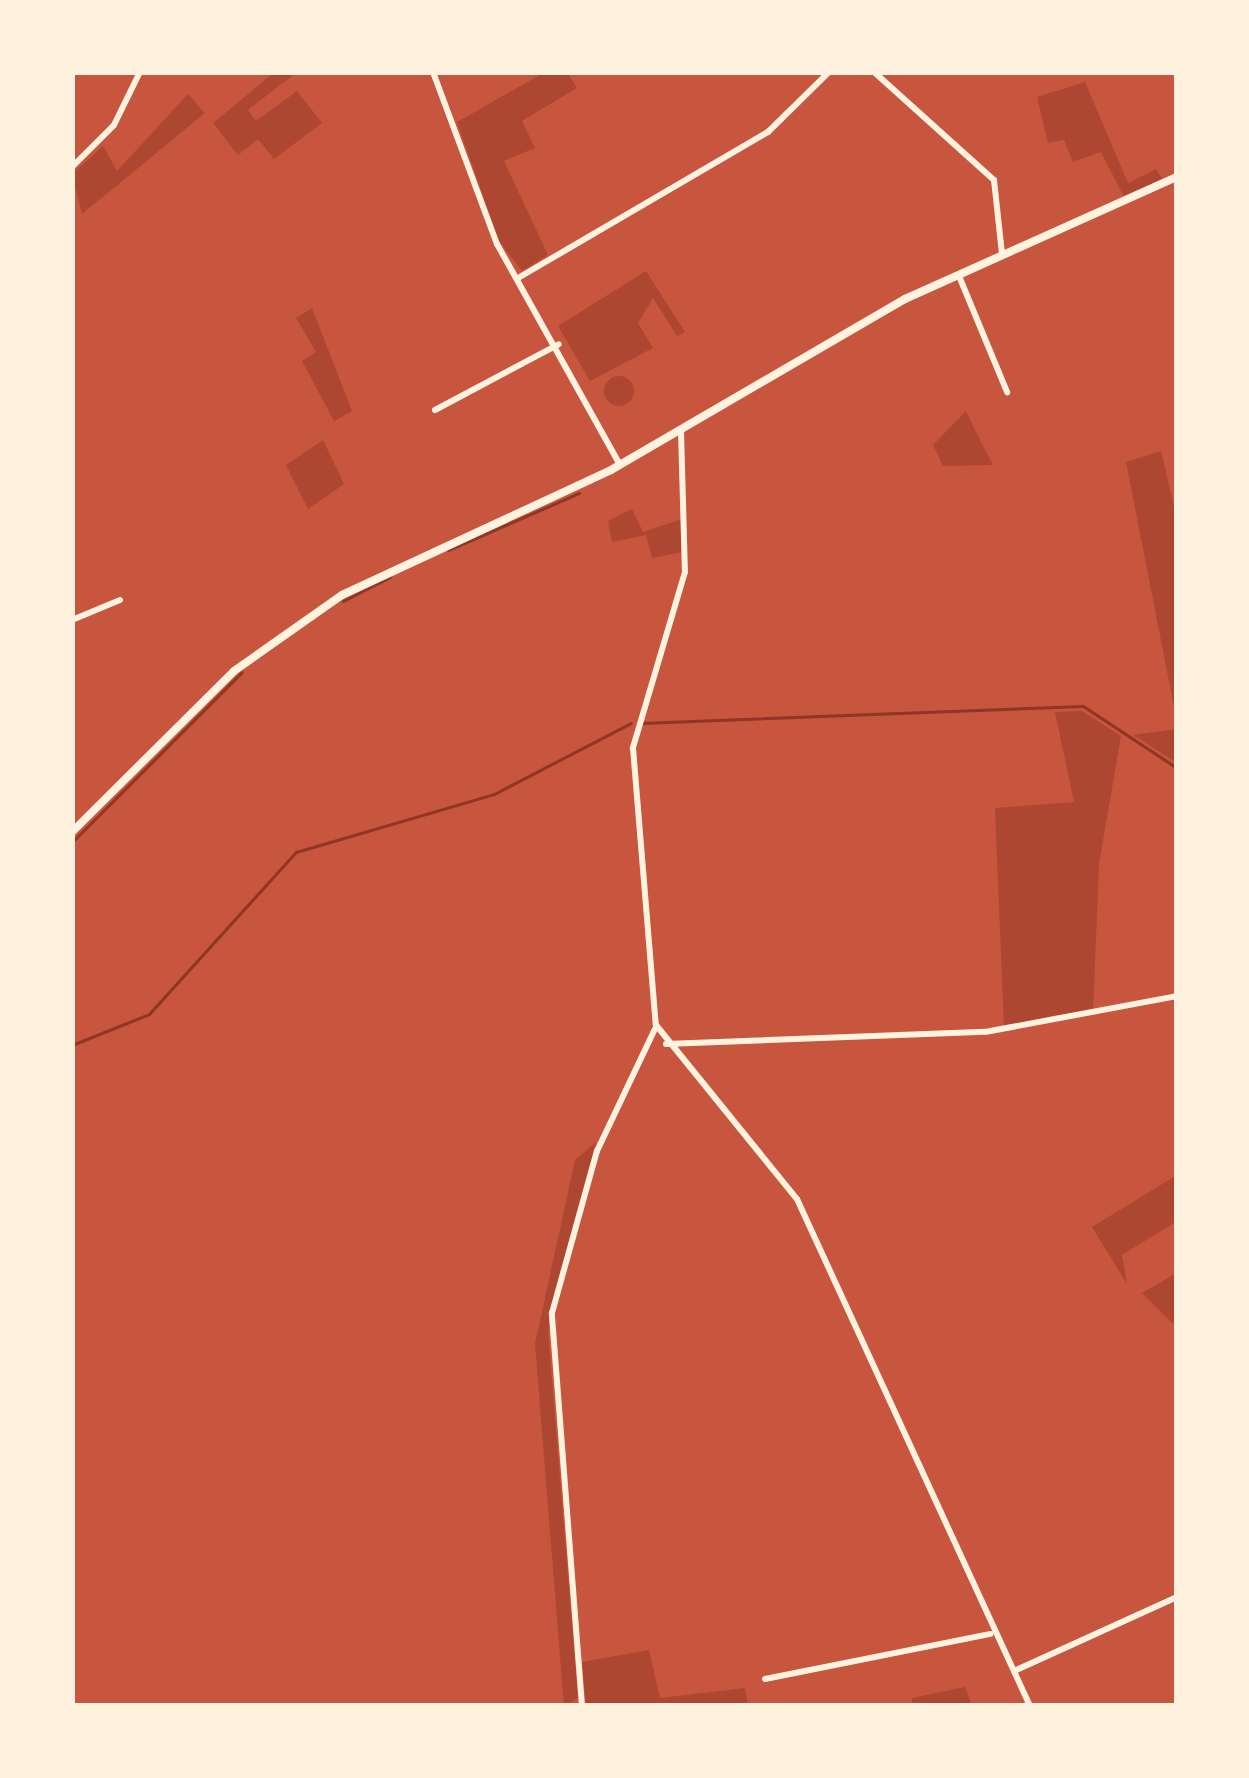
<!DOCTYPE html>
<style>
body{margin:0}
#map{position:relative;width:1249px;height:1778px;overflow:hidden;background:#c8553d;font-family:"Crimson Pro",serif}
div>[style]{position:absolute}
.green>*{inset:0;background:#ae4732}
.round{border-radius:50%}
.stream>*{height:3px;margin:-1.5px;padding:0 1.5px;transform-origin:1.5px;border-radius:1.5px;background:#8f3625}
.minor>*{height:6px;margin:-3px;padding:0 3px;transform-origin:3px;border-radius:3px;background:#fff3e0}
.secondary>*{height:8px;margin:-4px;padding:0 4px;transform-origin:4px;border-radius:4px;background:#fff3e0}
span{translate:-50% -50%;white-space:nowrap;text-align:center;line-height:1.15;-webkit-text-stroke:12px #fff3e0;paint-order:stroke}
.frame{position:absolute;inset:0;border:75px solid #fff3e0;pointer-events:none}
</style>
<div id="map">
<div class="green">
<div style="clip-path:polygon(275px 72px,297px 72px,248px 110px,256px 121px,297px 91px,322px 123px,274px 159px,258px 139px,238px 155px,213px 123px)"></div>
<div style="clip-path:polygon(545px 72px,567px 72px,577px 88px,522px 121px,535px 148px,504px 161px,548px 255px,522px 271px,499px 241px,457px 122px)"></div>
<div style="clip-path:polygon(1085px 82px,1128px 183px,1156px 169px,1163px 180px,1125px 199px,1101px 152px,1073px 162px,1064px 140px,1048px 143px,1037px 97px)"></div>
<div style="clip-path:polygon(188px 94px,205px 113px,82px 214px,72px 174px,103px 146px,117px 171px)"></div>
<div style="clip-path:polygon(646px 271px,685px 332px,677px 336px,653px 298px,638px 323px,653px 348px,590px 381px,558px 326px)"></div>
<div style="clip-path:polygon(312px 308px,352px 411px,334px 421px,302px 361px,316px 352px,296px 318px)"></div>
<div class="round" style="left:604px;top:376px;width:30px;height:30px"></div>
<div style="clip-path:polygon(966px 411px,977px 434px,993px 465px,943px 466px,933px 445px)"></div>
<div style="clip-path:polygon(323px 440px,344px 484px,308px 509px,286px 465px)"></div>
<div style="clip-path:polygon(1161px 451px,1177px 519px,1177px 722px,1126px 462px)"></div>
<div style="clip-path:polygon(632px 509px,643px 532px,682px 519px,683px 552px,652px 558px,646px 535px,612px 542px,608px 521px)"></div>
<div style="clip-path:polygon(1082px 711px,1121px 736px,1099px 864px,1093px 1012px,1004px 1027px,995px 808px,1074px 802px,1055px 712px)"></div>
<div style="clip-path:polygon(1177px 729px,1177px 763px,1133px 735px)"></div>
<div style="clip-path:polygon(596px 1142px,548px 1332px,578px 1698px,564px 1706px,535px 1344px,575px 1160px)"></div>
<div style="clip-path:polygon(1177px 1175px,1177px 1221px,1122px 1255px,1127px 1284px,1092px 1227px)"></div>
<div style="clip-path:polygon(1177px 1273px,1177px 1323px,1174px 1325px,1142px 1293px)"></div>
<div style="clip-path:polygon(649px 1650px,660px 1698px,745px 1688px,748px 1706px,586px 1706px,582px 1662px)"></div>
<div style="clip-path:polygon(965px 1687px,972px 1706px,912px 1706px,912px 1698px)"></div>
</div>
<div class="stream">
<div style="left:448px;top:550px;width:143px;rotate:-23.5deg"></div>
<div style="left:343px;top:601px;width:53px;rotate:-27.1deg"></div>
<div style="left:641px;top:723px;width:442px;rotate:-2.2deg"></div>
<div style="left:1083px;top:706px;width:113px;rotate:33.4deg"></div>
<div style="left:72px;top:842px;width:240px;rotate:-45deg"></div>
<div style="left:72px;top:1045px;width:83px;rotate:-21.9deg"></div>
<div style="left:149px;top:1014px;width:219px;rotate:-47.8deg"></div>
<div style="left:296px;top:852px;width:206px;rotate:-16.3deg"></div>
<div style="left:494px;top:794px;width:154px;rotate:-27.4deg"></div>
</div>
<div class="minor">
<div style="left:433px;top:72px;width:184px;rotate:69.6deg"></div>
<div style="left:497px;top:244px;width:253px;rotate:60.9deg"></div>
<div style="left:874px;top:72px;width:161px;rotate:42deg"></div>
<div style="left:994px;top:180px;width:74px;rotate:83.8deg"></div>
<div style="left:72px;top:167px;width:59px;rotate:-45deg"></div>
<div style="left:114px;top:125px;width:59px;rotate:-63.9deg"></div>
<div style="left:959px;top:276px;width:126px;rotate:67.5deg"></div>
<div style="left:518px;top:278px;width:290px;rotate:-30.3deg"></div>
<div style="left:768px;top:132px;width:86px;rotate:-44.5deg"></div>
<div style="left:435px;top:410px;width:140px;rotate:-28deg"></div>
<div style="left:681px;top:431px;width:141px;rotate:88.4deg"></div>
<div style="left:685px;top:572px;width:184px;rotate:106.5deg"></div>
<div style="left:633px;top:748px;width:278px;rotate:85.3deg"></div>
<div style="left:656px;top:1025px;width:224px;rotate:51deg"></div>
<div style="left:797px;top:1199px;width:558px;rotate:65.32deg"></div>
<div style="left:72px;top:620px;width:52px;rotate:-22.6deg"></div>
<div style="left:666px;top:1044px;width:319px;rotate:-2.2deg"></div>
<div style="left:985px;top:1032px;width:195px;rotate:-10.6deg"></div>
<div style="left:1014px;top:1671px;width:179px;rotate:-24.4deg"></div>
<div style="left:765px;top:1679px;width:230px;rotate:-11.3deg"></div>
<div style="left:582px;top:1706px;width:394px;rotate:-94.4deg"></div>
<div style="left:552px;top:1313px;width:168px;rotate:-74.5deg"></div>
<div style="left:597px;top:1151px;width:135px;rotate:-64.6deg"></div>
</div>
<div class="secondary">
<div style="left:72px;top:832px;width:228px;rotate:-44.8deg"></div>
<div style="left:234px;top:671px;width:132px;rotate:-35.1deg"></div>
<div style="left:342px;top:595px;width:297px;rotate:-24.9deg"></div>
<div style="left:611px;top:470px;width:340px;rotate:-30.2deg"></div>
<div style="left:905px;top:299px;width:298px;rotate:-24.2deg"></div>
</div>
<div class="frame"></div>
</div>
